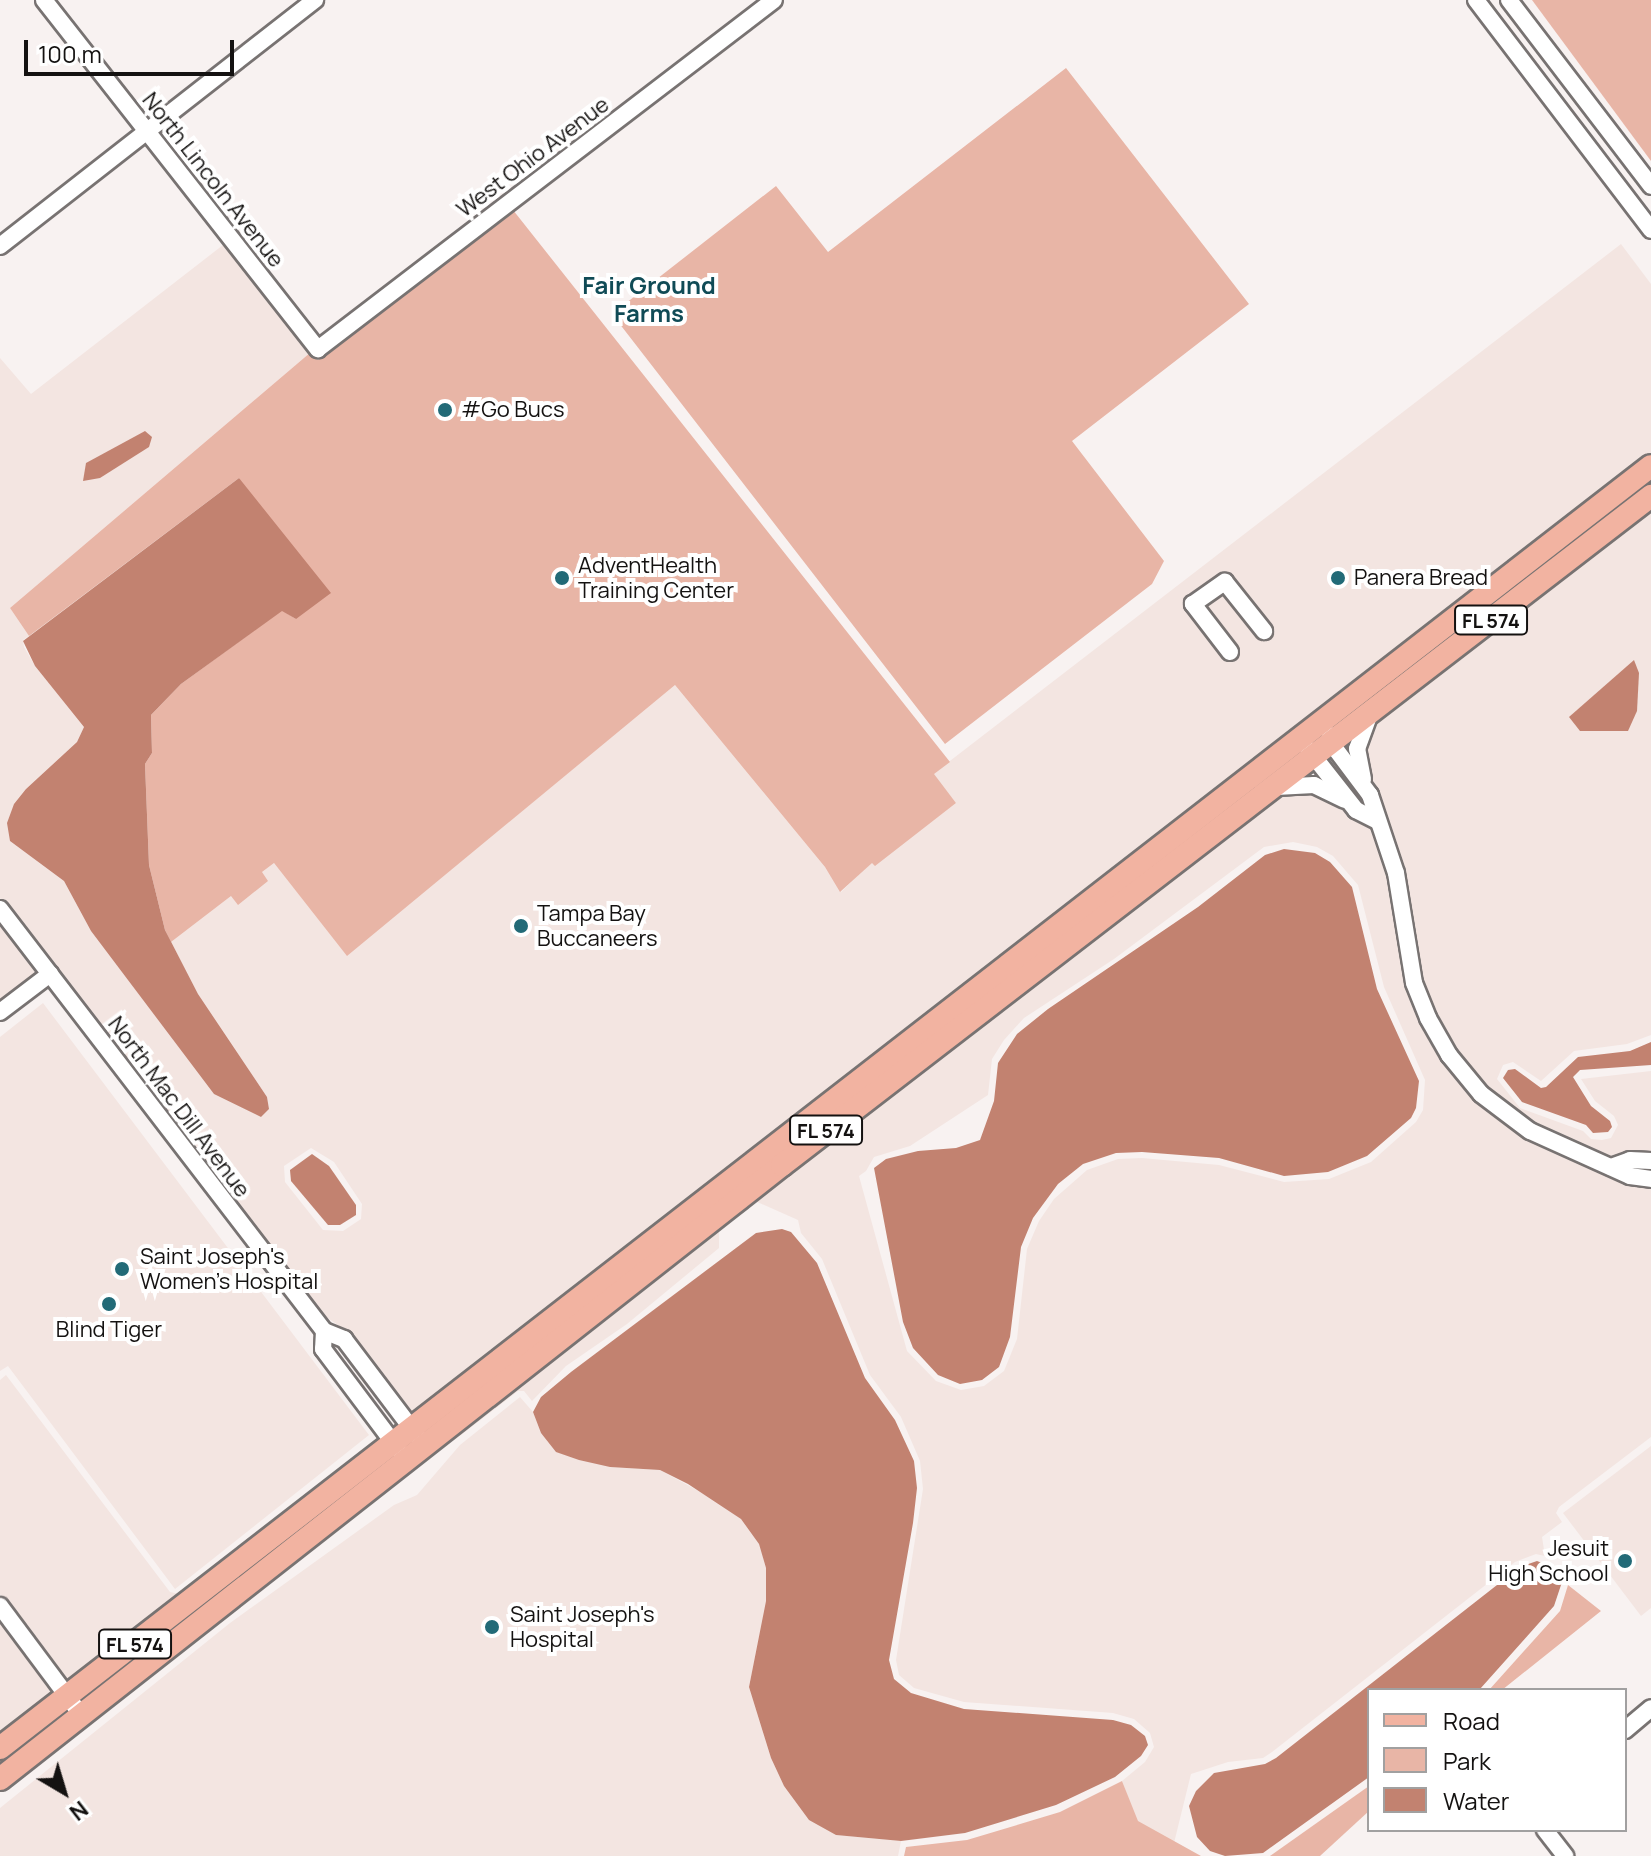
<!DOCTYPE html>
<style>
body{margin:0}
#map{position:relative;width:1651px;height:1856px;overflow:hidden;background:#f8f2f1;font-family:Manrope,sans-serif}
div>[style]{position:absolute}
.built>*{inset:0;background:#f3e5e1}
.green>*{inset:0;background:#e8b5a6}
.water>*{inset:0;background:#c28270}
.roads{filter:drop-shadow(2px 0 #787372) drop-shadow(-2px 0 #787372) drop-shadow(0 2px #787372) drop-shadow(0 -2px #787372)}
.minor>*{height:16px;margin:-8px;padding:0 8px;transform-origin:8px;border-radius:8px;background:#fff}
.major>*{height:22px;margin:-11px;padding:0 11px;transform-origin:11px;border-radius:11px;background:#f2b3a1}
.dots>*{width:22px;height:22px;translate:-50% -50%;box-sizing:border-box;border:4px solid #fff;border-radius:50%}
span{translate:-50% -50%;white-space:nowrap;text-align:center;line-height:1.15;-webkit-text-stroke:8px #fff;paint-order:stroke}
.shield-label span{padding:2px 6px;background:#fff;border:2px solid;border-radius:6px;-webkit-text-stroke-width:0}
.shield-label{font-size:20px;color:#141211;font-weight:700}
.street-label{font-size:22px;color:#141211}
.poi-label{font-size:22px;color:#141211}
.left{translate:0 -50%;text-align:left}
.right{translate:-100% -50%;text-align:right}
.neighbourhood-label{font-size:24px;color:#104b56;font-weight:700}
.legend{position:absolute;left:1367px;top:1688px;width:260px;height:144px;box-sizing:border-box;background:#fff;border:2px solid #a1a0a0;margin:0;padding:10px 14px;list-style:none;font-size:24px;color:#141211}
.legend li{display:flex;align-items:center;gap:16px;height:40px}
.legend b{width:40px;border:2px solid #a1a0a0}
.north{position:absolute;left:24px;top:1752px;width:80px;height:80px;-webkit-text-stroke:6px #fff;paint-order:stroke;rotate:142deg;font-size:22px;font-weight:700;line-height:32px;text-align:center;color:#141211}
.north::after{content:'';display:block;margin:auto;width:28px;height:36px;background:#141211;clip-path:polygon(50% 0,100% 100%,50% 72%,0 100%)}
.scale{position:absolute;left:24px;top:40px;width:210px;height:36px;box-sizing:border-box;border:4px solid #141211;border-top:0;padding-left:10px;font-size:24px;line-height:28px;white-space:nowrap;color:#141211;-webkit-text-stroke:6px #fff;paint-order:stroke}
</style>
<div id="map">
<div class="built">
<div style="clip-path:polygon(evenodd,1621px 244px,1651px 284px,1651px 456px,1325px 706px,1320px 706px,1320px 710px,413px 1418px,345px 1330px,316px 1310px,0 898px,0 358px,31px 394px,223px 245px,311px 352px,10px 608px,29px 636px,23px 640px,24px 647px,35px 666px,84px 727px,77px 742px,26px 789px,10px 841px,64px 881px,91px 931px,214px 1093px,261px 1117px,269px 1109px,267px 1097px,198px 994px,171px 942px,274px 863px,347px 955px,675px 685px,825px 867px,841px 892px,872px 862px,875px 865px,956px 803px,933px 774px,1621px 244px,311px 1148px,334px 1162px,362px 1204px,361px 1219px,343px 1231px,323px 1230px,285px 1182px,284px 1166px,311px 1148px)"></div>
<div style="clip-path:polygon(1651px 507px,1651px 1035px,1627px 1044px,1574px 1051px,1541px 1081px,1513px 1062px,1503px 1065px,1497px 1079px,1520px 1108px,1583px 1131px,1591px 1139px,1602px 1140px,1611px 1138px,1618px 1125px,1614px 1116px,1595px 1101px,1581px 1079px,1651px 1071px,1651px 1154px,1629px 1152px,1610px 1158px,1534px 1125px,1497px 1099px,1455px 1051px,1434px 1015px,1422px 982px,1388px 818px,1366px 766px,1365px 751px,1376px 718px)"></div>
<div style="clip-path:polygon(evenodd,1313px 793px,1328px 798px,1372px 827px,1389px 874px,1403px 964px,1414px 1005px,1429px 1036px,1464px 1088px,1489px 1111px,1555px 1153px,1607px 1176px,1651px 1186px,1651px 1437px,1559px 1507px,1556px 1513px,1562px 1522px,1542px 1537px,1545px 1556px,1536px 1554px,1515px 1562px,1272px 1752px,1263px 1758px,1228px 1762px,1191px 1774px,1174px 1843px,1137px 1821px,1122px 1781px,1145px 1762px,1154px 1747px,1150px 1733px,1134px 1719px,1113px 1713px,964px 1702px,914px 1688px,899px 1675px,896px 1660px,923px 1489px,920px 1461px,901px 1417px,870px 1375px,822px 1259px,801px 1233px,798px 1220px,755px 1201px,719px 1230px,719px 1248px,627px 1324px,566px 1366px,532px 1401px,524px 1391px,518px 1391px,461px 1435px,450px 1439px,787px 1171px,1278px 794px,1313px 793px,1293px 842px,1317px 847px,1333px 856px,1358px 885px,1384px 987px,1425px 1080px,1423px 1110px,1416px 1122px,1371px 1162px,1329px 1179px,1284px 1182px,1219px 1165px,1142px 1158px,1118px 1159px,1087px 1170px,1054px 1199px,1039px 1221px,1027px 1249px,1017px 1339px,1004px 1371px,984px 1386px,961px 1390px,936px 1381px,907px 1351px,859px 1176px,866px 1171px,874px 1157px,910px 1146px,988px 1095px,992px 1059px,1004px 1040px,1024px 1018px,1114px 959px,1264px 847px,1293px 842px)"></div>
<div style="clip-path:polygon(0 921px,39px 972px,0 1002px)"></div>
<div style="clip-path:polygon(43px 1003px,369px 1435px,175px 1589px,8px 1366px,0 1371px,0 1037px)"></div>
<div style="clip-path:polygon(6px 1375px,170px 1592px,184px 1595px,68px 1686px,0 1594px,0 1380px)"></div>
<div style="clip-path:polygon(520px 1397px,533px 1412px,541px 1433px,610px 1467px,660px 1470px,717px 1501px,741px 1519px,759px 1544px,766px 1568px,766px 1601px,749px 1687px,771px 1758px,784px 1786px,836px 1835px,901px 1841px,898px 1856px,0 1856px,0 1808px,230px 1623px,394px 1505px,417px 1495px,460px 1445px)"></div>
<div style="clip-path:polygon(1651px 1446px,1651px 1608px,1641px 1616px,1563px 1513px)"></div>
<div style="clip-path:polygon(0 1619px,56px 1695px,0 1738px)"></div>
</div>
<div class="green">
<div style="clip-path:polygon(1532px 0,1651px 0,1651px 161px)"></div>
<div style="clip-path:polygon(1066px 68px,1249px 304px,1072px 441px,1164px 561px,1152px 584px,945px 744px,612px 314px,776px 186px,828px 252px)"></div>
<div style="clip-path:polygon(513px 210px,950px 762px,934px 774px,956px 803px,875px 866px,872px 863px,840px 892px,825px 867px,675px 685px,347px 956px,274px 863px,262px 872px,268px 881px,238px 905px,231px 896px,171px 942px,165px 930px,149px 865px,145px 764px,152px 753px,151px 715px,181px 684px,282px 610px,296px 619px,239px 478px,29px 636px,10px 608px,311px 352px,318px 360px)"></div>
<div style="clip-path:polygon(1568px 1585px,1601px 1611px,1502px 1690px,1489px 1690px,1560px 1611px)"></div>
<div style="clip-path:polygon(1122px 1781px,1138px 1821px,1201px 1856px,904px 1856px,906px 1847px,967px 1840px,1060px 1812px)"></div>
<div style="clip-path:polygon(1369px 1786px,1369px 1811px,1320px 1856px,1270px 1856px)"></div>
</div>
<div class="water">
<div style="clip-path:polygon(145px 431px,152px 437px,149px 447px,100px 478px,83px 481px,86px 463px)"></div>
<div style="clip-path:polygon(239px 478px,331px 593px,296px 619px,282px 611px,181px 684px,151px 715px,152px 753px,145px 764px,149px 865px,165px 930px,198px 994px,267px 1097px,269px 1109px,261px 1117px,214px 1094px,91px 931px,64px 881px,10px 841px,7px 823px,14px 804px,26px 789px,77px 742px,84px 727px,35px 666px,23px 641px)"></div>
<div style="clip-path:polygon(1634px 660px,1639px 673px,1637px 711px,1628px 731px,1580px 731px,1569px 717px)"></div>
<div style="clip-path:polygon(1284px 849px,1315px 853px,1330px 862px,1352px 887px,1377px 989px,1419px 1081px,1416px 1108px,1411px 1118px,1367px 1156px,1328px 1172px,1284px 1176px,1219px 1158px,1142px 1152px,1116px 1153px,1083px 1164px,1058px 1184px,1033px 1218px,1021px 1247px,1010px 1337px,999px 1367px,982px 1380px,960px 1384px,938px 1375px,913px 1348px,903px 1322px,874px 1168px,886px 1159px,918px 1151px,956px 1148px,980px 1140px,994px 1101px,998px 1063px,1017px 1034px,1048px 1009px,1198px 907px,1265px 855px)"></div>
<div style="clip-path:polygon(1651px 1042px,1651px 1065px,1580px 1070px,1573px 1077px,1591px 1106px,1610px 1121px,1612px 1127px,1608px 1132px,1593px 1133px,1586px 1125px,1522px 1102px,1503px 1078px,1508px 1070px,1515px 1069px,1541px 1088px,1546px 1087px,1578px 1057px,1630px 1051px)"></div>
<div style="clip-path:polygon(312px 1154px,329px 1166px,356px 1205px,356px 1215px,340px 1225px,328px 1225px,291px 1181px,290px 1170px)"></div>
<div style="clip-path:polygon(782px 1229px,791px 1232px,817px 1263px,865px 1378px,895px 1420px,914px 1461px,917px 1488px,913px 1523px,889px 1660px,894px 1679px,911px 1693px,964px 1709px,1113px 1720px,1131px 1725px,1145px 1736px,1148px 1745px,1141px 1756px,1115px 1777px,1056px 1805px,965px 1833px,901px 1841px,836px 1835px,809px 1820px,784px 1786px,771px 1758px,749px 1687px,766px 1601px,766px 1568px,759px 1544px,741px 1519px,688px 1484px,660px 1470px,610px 1467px,579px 1460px,556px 1452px,541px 1433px,533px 1412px,541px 1397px,571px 1372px,756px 1233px)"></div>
<div style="clip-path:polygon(1537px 1561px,1555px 1568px,1562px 1582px,1554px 1606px,1480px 1689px,1369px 1690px,1369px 1777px,1263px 1853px,1225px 1856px,1210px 1851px,1197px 1837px,1189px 1806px,1196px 1791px,1214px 1773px,1265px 1764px,1276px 1758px,1520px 1567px)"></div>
</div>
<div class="roads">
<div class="minor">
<div style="left:44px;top:0;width:444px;rotate:51.9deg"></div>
<div style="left:318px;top:349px;width:574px;rotate:-37.43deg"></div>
<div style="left:1476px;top:0;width:289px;rotate:52.7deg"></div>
<div style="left:1509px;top:0;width:234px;rotate:52.6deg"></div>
<div style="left:0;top:246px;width:400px;rotate:-38deg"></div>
<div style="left:1230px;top:652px;width:61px;rotate:-127.6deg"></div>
<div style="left:1193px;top:604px;width:39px;rotate:-35deg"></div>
<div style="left:1225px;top:582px;width:63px;rotate:51.5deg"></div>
<div style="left:1330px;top:735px;width:8px;rotate:83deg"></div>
<div style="left:1331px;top:743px;width:65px;rotate:53.1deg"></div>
<div style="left:1370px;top:795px;width:82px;rotate:71.6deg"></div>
<div style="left:1396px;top:873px;width:111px;rotate:80.7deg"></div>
<div style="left:1414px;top:983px;width:38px;rotate:68deg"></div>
<div style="left:1428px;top:1018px;width:43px;rotate:60.4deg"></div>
<div style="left:1449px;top:1055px;width:50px;rotate:50.6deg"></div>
<div style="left:1481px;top:1094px;width:61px;rotate:37.1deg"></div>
<div style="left:1530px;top:1131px;width:110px;rotate:24.2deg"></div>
<div style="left:1630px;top:1176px;width:21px;rotate:8deg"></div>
<div style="left:1308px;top:749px;width:78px;rotate:51.8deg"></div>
<div style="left:1356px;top:810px;width:25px;rotate:27deg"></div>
<div style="left:1363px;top:779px;width:31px;rotate:-101deg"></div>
<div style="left:1357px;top:749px;width:38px;rotate:-70deg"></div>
<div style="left:1276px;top:787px;width:38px;rotate:-3deg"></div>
<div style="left:1314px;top:785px;width:34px;rotate:26deg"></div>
<div style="left:0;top:909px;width:532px;rotate:52.48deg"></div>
<div style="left:324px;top:1331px;width:22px;rotate:22deg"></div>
<div style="left:344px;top:1339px;width:123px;rotate:52.9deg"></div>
<div style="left:0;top:1012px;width:63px;rotate:-37.2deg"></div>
<div style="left:1611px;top:1167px;width:20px;rotate:-20deg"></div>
<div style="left:1630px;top:1160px;width:21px;rotate:3deg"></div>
<div style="left:324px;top:1331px;width:18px;rotate:93deg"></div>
<div style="left:323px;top:1349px;width:125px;rotate:53.1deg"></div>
<div style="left:0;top:1606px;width:137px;rotate:53.3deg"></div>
<div style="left:1625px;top:1730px;width:34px;rotate:-40deg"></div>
<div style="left:1545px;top:1830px;width:33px;rotate:52deg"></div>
</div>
<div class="major">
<div style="left:0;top:1748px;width:2090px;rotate:-37.83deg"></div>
<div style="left:0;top:1779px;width:994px;rotate:-38.14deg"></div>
<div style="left:782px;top:1165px;width:1097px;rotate:-37.59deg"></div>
</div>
</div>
<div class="dots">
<div style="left:445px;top:410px;background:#226a77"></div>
<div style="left:562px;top:578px;background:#226a77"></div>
<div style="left:1338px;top:578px;background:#226a77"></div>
<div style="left:521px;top:926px;background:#226a77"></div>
<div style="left:122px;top:1269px;background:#226a77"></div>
<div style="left:109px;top:1304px;background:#226a77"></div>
<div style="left:1625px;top:1561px;background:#226a77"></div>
<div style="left:492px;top:1627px;background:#226a77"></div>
</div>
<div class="shield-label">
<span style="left:1491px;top:620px">FL 574</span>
<span style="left:826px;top:1130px">FL 574</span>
<span style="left:135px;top:1644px">FL 574</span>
</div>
<div class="street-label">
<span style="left:533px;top:157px;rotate:-37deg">West Ohio Avenue</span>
<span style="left:213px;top:180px;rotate:52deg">North Lincoln Avenue</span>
<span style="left:179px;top:1107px;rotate:53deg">North Mac Dill Avenue</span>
</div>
<div class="poi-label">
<span class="left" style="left:461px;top:410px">#Go Bucs</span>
<span class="left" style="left:578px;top:578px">AdventHealth<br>Training Center</span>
<span class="left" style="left:1354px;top:578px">Panera Bread</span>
<span class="left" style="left:537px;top:926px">Tampa Bay<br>Buccaneers</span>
<span class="left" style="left:140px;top:1269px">Saint Joseph's<br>Women's Hospital</span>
<span style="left:109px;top:1330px">Blind Tiger</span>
<span class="right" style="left:1609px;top:1561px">Jesuit<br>High School</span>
<span class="left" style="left:510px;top:1627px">Saint Joseph's<br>Hospital</span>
</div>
<div class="neighbourhood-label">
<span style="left:649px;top:299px">Fair Ground<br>Farms</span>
</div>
<ul class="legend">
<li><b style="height:10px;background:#f2b3a1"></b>Road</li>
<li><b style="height:22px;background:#e8b5a6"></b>Park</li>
<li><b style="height:22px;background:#c28270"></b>Water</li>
</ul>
<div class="north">N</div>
<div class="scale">100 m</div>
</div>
